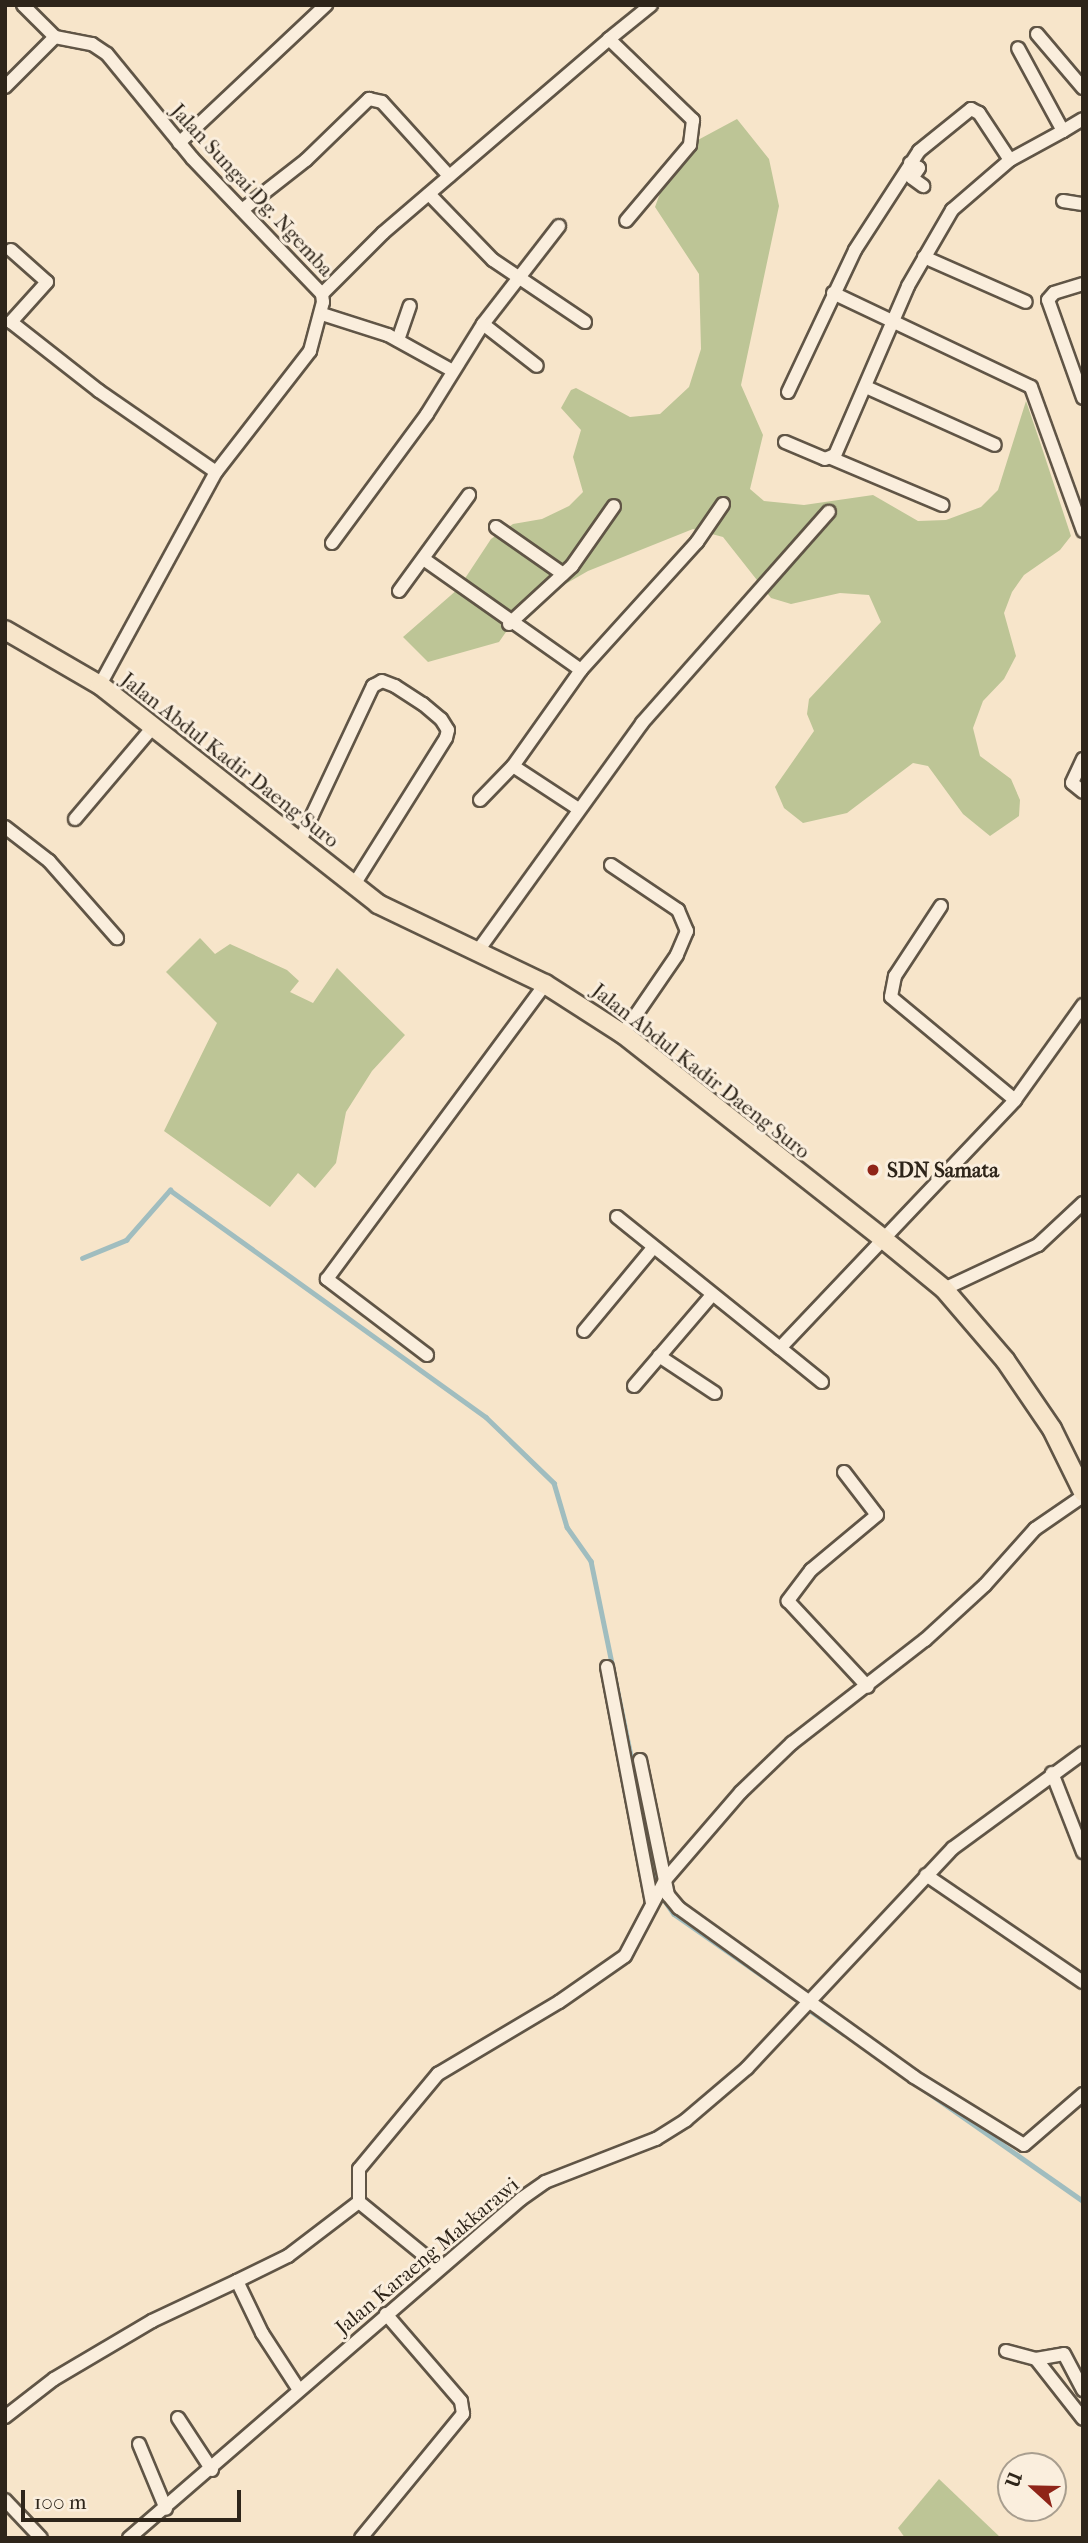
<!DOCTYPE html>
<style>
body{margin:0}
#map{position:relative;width:1088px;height:2543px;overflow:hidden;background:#f7e5ca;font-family:"IM FELL French Canon",serif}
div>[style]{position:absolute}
.green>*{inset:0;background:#bdc596}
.stream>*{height:4.5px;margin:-2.25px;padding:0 2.25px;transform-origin:2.25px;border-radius:2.25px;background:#a0bdbf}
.roads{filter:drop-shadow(2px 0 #605546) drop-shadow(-2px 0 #605546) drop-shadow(0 2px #605546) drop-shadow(0 -2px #605546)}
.minor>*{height:12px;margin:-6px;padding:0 6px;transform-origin:6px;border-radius:6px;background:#faeedd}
.primary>*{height:18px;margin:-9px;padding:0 9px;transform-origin:9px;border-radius:9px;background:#f7e5ca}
.dots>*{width:19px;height:19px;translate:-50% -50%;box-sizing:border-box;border:4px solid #faeedd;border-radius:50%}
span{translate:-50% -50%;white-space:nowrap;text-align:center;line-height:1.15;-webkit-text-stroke:6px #faeedd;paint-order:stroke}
.street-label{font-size:21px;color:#2e251a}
.poi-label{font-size:21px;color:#2e251a;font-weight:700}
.left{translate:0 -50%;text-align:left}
.frame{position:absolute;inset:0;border:7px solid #2e251a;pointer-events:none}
.north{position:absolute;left:997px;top:2452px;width:70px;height:70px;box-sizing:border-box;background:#faeedd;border:2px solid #a89e8f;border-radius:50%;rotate:292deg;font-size:19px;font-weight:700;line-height:28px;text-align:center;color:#2e251a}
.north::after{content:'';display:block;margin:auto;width:24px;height:32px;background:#8f2418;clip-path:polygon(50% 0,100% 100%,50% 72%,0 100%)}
.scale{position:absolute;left:21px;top:2490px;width:220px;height:32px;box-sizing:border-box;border:4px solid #2e251a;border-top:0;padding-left:9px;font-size:21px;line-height:24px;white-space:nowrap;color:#2e251a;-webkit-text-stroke:5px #faeedd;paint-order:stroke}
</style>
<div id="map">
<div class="green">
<div style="clip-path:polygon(737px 119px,769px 159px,779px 206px,741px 385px,763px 435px,750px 489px,764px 501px,804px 505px,873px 495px,918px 521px,946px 520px,981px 507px,998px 490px,1026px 401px,1040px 442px,1071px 536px,1060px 550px,1024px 575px,1012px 592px,1004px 613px,1016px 656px,1004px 679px,983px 701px,973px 728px,980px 756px,1011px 779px,1020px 800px,1019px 816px,990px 836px,963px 814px,928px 766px,913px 763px,847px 813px,803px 823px,784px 808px,775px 787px,814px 731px,807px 714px,809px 699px,881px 622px,869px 595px,840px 593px,791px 604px,771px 598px,723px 537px,693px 529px,588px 571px,522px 609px,499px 642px,428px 662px,403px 637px,458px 589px,491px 539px,513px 524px,542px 519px,569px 506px,583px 492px,573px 457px,581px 430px,561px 408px,571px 390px,576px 388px,630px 417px,660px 414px,689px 387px,701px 349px,699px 274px,655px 207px,667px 174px,696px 141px)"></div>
<div style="clip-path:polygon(200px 938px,215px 954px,230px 944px,287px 970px,299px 981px,290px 992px,313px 1003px,337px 968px,405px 1035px,372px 1071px,346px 1112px,336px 1163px,315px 1188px,298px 1173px,270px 1207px,164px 1131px,217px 1023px,166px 972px)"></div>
<div style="clip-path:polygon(939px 2479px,1001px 2538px,905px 2538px,898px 2528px)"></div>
</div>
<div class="stream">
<div style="left:82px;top:1258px;width:48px;rotate:-22.2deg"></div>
<div style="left:126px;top:1240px;width:67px;rotate:-48.7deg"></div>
<div style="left:170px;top:1190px;width:389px;rotate:35.7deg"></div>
<div style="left:486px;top:1417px;width:95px;rotate:44.1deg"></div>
<div style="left:554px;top:1483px;width:46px;rotate:73.5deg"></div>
<div style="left:567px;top:1527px;width:42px;rotate:54.8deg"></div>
<div style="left:591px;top:1561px;width:332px;rotate:78.4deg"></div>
<div style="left:660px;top:1894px;width:24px;rotate:55deg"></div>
<div style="left:674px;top:1914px;width:145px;rotate:34.9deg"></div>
<div style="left:805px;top:2007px;width:47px;rotate:34.7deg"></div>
<div style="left:926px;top:2091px;width:192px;rotate:35deg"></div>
</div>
<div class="roads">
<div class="minor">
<div style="left:23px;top:5px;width:45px;rotate:45deg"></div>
<div style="left:55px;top:37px;width:38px;rotate:11deg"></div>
<div style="left:92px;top:44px;width:18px;rotate:34deg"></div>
<div style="left:107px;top:54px;width:134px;rotate:50.7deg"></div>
<div style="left:192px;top:158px;width:188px;rotate:46.3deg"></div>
<div style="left:322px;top:294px;width:8px;rotate:83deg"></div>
<div style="left:323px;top:302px;width:51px;rotate:104.9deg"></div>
<div style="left:310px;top:351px;width:153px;rotate:127.8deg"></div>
<div style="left:216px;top:472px;width:243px;rotate:118.6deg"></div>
<div style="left:1037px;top:34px;width:71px;rotate:49.6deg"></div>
<div style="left:609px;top:39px;width:54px;rotate:-39deg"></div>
<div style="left:5px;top:87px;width:71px;rotate:-45deg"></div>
<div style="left:1063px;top:131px;width:23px;rotate:-31deg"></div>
<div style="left:179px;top:143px;width:202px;rotate:-43.2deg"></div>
<div style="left:910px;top:163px;width:10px;rotate:29deg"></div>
<div style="left:919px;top:168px;width:12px;rotate:125deg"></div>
<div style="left:912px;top:178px;width:14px;rotate:36deg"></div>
<div style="left:429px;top:194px;width:92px;rotate:45.9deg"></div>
<div style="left:493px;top:260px;width:111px;rotate:34deg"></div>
<div style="left:1063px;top:201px;width:20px;rotate:9deg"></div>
<div style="left:242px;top:210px;width:81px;rotate:-38deg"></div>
<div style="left:306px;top:160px;width:88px;rotate:-44.1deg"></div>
<div style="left:369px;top:99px;width:13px;rotate:13deg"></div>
<div style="left:382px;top:102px;width:100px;rotate:47.8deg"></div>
<div style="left:11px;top:250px;width:48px;rotate:41.6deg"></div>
<div style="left:47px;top:282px;width:54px;rotate:132deg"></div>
<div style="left:11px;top:322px;width:112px;rotate:38.1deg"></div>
<div style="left:99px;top:391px;width:142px;rotate:34.7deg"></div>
<div style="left:924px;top:257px;width:111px;rotate:23.8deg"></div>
<div style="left:1083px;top:284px;width:30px;rotate:163deg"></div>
<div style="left:1054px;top:293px;width:9px;rotate:131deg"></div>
<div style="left:1048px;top:300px;width:104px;rotate:70.3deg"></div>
<div style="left:833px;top:293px;width:219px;rotate:25.4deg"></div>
<div style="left:1031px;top:387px;width:153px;rotate:70.1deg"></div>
<div style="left:322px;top:294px;width:86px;rotate:-45deg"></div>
<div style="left:383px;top:233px;width:298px;rotate:-40.6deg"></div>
<div style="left:609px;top:39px;width:117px;rotate:44deg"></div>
<div style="left:693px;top:120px;width:25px;rotate:97deg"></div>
<div style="left:690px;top:145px;width:99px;rotate:130.1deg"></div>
<div style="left:322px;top:314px;width:69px;rotate:17.7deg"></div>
<div style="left:388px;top:335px;width:74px;rotate:29deg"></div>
<div style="left:483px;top:324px;width:68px;rotate:37.9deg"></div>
<div style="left:398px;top:340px;width:36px;rotate:-71deg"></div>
<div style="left:866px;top:387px;width:141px;rotate:24.2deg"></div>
<div style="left:788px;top:392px;width:157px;rotate:-64.7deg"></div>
<div style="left:855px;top:250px;width:118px;rotate:-57.1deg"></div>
<div style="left:919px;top:151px;width:67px;rotate:-38.9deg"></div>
<div style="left:971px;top:109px;width:9px;rotate:27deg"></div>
<div style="left:979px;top:113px;width:56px;rotate:56.6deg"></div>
<div style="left:785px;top:442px;width:43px;rotate:23deg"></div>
<div style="left:825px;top:459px;width:11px;rotate:-22deg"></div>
<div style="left:835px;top:455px;width:184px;rotate:-66.6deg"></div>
<div style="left:908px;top:286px;width:88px;rotate:-59.9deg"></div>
<div style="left:952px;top:210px;width:77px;rotate:-40.8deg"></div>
<div style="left:1010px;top:160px;width:60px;rotate:-28.7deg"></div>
<div style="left:1063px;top:131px;width:94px;rotate:-118.5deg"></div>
<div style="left:831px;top:458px;width:121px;rotate:22.9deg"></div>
<div style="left:496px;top:527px;width:82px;rotate:35deg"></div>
<div style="left:332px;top:543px;width:160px;rotate:-53.6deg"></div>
<div style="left:427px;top:414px;width:106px;rotate:-58.1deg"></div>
<div style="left:483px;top:324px;width:124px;rotate:-52.2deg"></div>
<div style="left:425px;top:560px;width:191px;rotate:35.2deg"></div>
<div style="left:399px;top:591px;width:119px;rotate:-53.9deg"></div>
<div style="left:509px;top:624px;width:86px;rotate:-42.6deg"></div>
<div style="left:572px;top:566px;width:73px;rotate:-55deg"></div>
<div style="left:1083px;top:759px;width:26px;rotate:115deg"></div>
<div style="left:1072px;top:783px;width:14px;rotate:39deg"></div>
<div style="left:513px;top:766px;width:77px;rotate:33.3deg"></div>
<div style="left:480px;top:800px;width:47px;rotate:-45.9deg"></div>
<div style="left:513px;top:766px;width:118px;rotate:-54.7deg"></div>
<div style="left:581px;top:670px;width:173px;rotate:-47.8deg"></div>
<div style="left:697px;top:542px;width:46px;rotate:-55.6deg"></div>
<div style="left:75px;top:819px;width:121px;rotate:-49.7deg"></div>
<div style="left:5px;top:827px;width:56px;rotate:37.7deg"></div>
<div style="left:49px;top:861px;width:103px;rotate:48.6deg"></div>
<div style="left:299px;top:843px;width:174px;rotate:-64.8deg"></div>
<div style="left:373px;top:686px;width:10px;rotate:-29deg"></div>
<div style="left:382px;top:681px;width:14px;rotate:21deg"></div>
<div style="left:395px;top:686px;width:33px;rotate:33deg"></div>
<div style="left:423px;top:704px;width:23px;rotate:40deg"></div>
<div style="left:441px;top:719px;width:13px;rotate:58deg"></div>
<div style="left:448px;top:730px;width:8px;rotate:104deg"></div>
<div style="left:446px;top:738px;width:175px;rotate:122.1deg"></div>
<div style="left:611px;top:865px;width:81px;rotate:33.9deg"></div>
<div style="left:678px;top:910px;width:23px;rotate:67deg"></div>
<div style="left:687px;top:931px;width:26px;rotate:113deg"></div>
<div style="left:677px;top:955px;width:96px;rotate:124.4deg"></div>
<div style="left:941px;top:906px;width:84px;rotate:123.3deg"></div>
<div style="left:895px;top:976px;width:21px;rotate:101deg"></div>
<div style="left:891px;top:997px;width:161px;rotate:39.7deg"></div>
<div style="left:477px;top:952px;width:282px;rotate:-54.2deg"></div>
<div style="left:642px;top:723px;width:282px;rotate:-48.5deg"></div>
<div style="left:617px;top:1217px;width:209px;rotate:38.8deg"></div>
<div style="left:944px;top:1289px;width:104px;rotate:-25.1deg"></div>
<div style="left:1038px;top:1245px;width:62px;rotate:-43deg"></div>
<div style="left:584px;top:1331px;width:108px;rotate:-50.3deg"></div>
<div style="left:427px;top:1355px;width:126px;rotate:-142.8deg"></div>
<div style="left:327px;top:1279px;width:367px;rotate:-53.5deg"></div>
<div style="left:659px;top:1356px;width:67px;rotate:33.5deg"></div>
<div style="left:822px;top:1382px;width:54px;rotate:-141deg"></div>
<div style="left:780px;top:1348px;width:342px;rotate:-46.5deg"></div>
<div style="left:1015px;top:1100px;width:117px;rotate:-54.4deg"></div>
<div style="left:634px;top:1386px;width:120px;rotate:-49.4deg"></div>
<div style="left:844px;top:1472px;width:54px;rotate:52.5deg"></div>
<div style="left:877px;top:1515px;width:86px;rotate:140.2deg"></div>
<div style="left:811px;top:1570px;width:39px;rotate:127deg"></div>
<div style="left:788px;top:1601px;width:117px;rotate:47.1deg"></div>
<div style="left:607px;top:1667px;width:239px;rotate:79.2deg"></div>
<div style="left:640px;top:1760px;width:138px;rotate:78.3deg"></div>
<div style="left:668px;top:1895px;width:17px;rotate:50deg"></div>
<div style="left:679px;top:1908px;width:289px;rotate:35.7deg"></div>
<div style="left:914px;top:2077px;width:129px;rotate:31.7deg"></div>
<div style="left:1024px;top:2145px;width:78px;rotate:-40.8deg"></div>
<div style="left:1052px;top:1773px;width:85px;rotate:68.6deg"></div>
<div style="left:926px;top:1875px;width:190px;rotate:34.3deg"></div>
<div style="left:359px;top:2202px;width:33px;rotate:-90deg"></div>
<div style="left:359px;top:2169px;width:124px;rotate:-50.3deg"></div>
<div style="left:438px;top:2074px;width:141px;rotate:-30.8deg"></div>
<div style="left:559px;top:2002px;width:80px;rotate:-34.9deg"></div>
<div style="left:625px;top:1956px;width:86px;rotate:-62.2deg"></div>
<div style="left:665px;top:1880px;width:116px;rotate:-49.2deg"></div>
<div style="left:741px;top:1792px;width:71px;rotate:-43.9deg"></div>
<div style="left:792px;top:1743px;width:168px;rotate:-37.8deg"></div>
<div style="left:925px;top:1640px;width:81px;rotate:-42.5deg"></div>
<div style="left:985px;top:1585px;width:75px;rotate:-48.2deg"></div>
<div style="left:1035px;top:1529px;width:58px;rotate:-34.5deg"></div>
<div style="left:237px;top:2281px;width:57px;rotate:-26.1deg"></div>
<div style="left:288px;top:2256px;width:89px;rotate:-37.3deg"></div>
<div style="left:359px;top:2202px;width:104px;rotate:39.2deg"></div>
<div style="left:1006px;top:2351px;width:31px;rotate:15deg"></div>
<div style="left:1036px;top:2359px;width:28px;rotate:-10deg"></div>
<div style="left:1064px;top:2354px;width:41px;rotate:62.2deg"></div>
<div style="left:1036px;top:2359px;width:76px;rotate:51.9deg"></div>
<div style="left:5px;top:2417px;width:62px;rotate:-37.8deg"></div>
<div style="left:54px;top:2379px;width:114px;rotate:-30.6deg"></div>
<div style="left:152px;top:2321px;width:94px;rotate:-25.2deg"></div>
<div style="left:237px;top:2281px;width:58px;rotate:64.3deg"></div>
<div style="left:262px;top:2333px;width:68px;rotate:57deg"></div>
<div style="left:178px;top:2418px;width:62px;rotate:56.8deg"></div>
<div style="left:139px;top:2444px;width:70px;rotate:67.4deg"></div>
<div style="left:5px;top:2500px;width:52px;rotate:46.5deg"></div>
<div style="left:129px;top:2538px;width:518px;rotate:-40.85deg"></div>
<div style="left:521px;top:2199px;width:29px;rotate:-35deg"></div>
<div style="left:545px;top:2182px;width:119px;rotate:-21.2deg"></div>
<div style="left:656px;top:2139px;width:36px;rotate:-32deg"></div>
<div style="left:686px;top:2120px;width:80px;rotate:-40.4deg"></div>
<div style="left:747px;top:2068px;width:301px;rotate:-46.9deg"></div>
<div style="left:953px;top:1848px;width:161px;rotate:-36.2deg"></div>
<div style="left:361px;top:2538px;width:161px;rotate:-50.6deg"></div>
<div style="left:463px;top:2414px;width:13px;rotate:-99deg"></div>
<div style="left:461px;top:2401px;width:115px;rotate:-130.8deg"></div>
</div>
<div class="primary">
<div style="left:5px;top:630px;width:110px;rotate:30.1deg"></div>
<div style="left:100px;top:685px;width:354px;rotate:38.2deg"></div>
<div style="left:378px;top:904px;width:185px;rotate:25.6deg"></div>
<div style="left:545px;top:984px;width:93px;rotate:32.7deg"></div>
<div style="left:623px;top:1034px;width:330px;rotate:38.2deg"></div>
<div style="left:882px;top:1238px;width:80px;rotate:39.4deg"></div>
<div style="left:944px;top:1289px;width:94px;rotate:49.3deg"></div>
<div style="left:1005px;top:1360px;width:83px;rotate:55.7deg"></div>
<div style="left:1052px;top:1429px;width:70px;rotate:63.8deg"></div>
</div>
</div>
<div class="dots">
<div style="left:873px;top:1170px;background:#8f2418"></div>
</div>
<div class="street-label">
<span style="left:252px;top:190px;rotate:47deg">Jalan Sungai Dg. Ngemba</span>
<span style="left:230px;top:760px;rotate:38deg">Jalan Abdul Kadir Daeng Suro</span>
<span style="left:701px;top:1071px;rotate:38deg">Jalan Abdul Kadir Daeng Suro</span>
<span style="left:427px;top:2256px;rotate:-40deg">Jalan Karaeng Makkarawi</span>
</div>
<div class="poi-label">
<span class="left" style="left:887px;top:1170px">SDN Samata</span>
</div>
<div class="frame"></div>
<div class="north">U</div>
<div class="scale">100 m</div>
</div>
